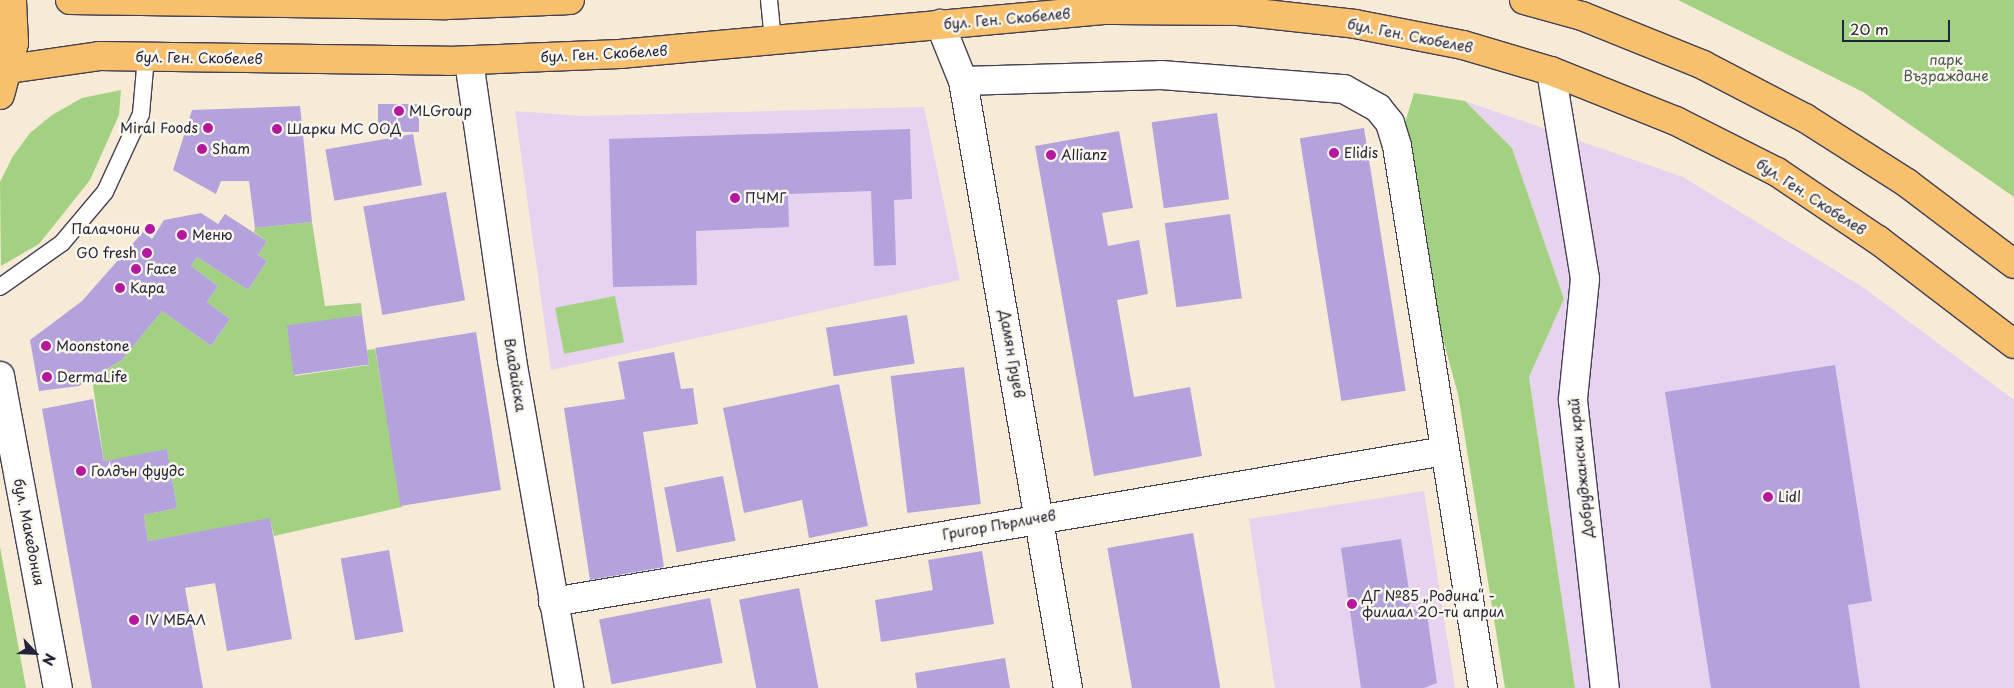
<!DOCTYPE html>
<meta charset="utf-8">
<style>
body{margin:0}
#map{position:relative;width:2014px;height:688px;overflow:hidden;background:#f7ead6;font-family:"Playpen Sans",sans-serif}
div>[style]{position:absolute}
.built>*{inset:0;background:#e7d2ef}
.green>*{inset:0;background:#a2d281;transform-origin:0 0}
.building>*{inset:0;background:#b4a2dc;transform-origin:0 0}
.roads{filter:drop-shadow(1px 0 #424052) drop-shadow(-1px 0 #424052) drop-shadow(0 1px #424052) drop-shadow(0 -1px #424052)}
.service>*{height:16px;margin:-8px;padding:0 8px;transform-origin:8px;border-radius:8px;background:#fff}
.minor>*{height:28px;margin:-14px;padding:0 14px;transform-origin:14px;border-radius:14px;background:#fff}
.primary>*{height:28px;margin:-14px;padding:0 14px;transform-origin:14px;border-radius:14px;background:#f8bf6c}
.dots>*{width:14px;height:14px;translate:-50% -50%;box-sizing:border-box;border:2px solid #fbf7ec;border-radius:50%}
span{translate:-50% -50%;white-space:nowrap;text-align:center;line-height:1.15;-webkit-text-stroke:5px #fbf7ec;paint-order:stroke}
.street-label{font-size:14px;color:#22223b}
.park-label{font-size:14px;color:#485750}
.poi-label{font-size:14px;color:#22223b}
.left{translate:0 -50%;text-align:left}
.right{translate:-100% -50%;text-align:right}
.north{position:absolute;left:10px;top:628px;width:50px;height:50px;-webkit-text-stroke:4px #fbf7ec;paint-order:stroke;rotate:115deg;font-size:14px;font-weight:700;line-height:20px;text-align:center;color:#22223b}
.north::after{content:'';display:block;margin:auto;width:18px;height:22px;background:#22223b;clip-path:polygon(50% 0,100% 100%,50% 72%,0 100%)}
.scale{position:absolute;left:1842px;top:20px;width:108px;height:22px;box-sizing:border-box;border:2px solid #22223b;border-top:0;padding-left:6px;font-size:15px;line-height:18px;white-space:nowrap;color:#22223b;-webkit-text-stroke:4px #fbf7ec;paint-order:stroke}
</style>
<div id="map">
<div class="built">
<div style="clip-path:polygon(1465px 101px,1683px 177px,1864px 288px,2014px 400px,2014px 688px,1575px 688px,1529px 377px,1564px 299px,1512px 148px)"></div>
<div style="clip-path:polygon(924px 107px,960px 280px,551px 370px,515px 111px,583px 116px)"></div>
<div style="clip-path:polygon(1424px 491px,1455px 688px,1275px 688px,1249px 519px)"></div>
</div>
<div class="green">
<div style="clip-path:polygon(1678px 0,2014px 0,2014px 197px,1863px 92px)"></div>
<div style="clip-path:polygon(121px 90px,119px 115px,90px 180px,39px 244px,1px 266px,0 182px,13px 156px,30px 133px,52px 115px,82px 98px)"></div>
<div style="clip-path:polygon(1414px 93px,1465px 101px,1512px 148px,1564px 299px,1529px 377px,1575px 688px,1505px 688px,1458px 394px,1434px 306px,1404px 126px)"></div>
<div style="clip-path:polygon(312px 222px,325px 306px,361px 303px,362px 315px,287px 327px,295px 376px,369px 365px,367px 350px,375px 349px,402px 507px,274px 536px,270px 519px,148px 541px,144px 515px,177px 508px,167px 450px,104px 461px,92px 379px,122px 360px,162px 311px,211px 346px,230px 319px,207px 302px,218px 286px,191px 266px,197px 257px,248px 290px,267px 261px,258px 255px,267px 241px,254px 232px,255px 228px)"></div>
<div style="left:615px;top:296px;width:47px;height:61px;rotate:79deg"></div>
<div style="clip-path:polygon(0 547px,26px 688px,0 688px)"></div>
</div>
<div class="building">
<div style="left:419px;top:104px;width:28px;height:41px;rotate:90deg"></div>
<div style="clip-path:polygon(300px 106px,312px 222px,255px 228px,249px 181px,221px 181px,216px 194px,173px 170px,192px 110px)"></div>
<div style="left:1217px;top:113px;width:87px;height:66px;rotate:82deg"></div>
<div style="left:1364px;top:128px;width:266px;height:65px;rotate:81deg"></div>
<div style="clip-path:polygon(910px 129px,912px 199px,894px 200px,896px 265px,874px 266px,871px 191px,788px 194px,789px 227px,696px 231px,697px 285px,613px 287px,609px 139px)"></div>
<div style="clip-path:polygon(1119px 131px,1133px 208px,1102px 213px,1108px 246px,1139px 240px,1148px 294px,1117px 300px,1134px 397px,1190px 387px,1202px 456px,1094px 476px,1035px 146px)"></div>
<div style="left:413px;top:134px;width:52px;height:89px;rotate:80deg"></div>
<div style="left:446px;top:192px;width:110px;height:84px;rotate:80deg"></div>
<div style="clip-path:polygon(201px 213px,218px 224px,225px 214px,267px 241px,258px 255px,267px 261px,248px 290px,197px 257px,191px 266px,218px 286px,207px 302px,230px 319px,211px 346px,162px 311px,122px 360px,79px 386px,39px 391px,30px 340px,82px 301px,143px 232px,152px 239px,164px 220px)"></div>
<div style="left:1230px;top:214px;width:85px;height:66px;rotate:82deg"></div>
<div style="left:362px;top:315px;width:50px;height:76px;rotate:82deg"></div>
<div style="left:907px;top:315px;width:49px;height:82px;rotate:81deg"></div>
<div style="left:476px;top:332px;width:160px;height:102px;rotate:81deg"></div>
<div style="clip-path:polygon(674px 352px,681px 389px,693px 388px,698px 424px,643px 432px,664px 567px,590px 580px,564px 408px,625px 399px,618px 362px)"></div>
<div style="clip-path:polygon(1835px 365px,1872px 601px,1848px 605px,1860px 688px,1711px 688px,1665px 392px)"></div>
<div style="left:964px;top:367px;width:138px;height:74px;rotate:83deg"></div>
<div style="clip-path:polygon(839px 384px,868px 526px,809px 538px,802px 500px,744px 513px,723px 408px)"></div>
<div style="clip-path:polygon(93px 399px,104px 461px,167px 449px,177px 508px,144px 515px,148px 541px,270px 518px,292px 639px,227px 651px,215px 583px,185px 588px,203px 688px,92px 688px,42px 409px)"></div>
<div style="left:723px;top:476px;width:66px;height:60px;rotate:79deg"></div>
<div style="left:1193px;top:533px;width:157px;height:87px;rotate:80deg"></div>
<div style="clip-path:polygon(1401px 539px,1412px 610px,1426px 608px,1437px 683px,1424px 688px,1361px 688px,1341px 548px)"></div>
<div style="left:389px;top:550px;width:83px;height:49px;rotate:80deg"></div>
<div style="clip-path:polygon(982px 551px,994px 624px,881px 642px,875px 600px,933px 590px,928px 560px)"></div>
<div style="left:799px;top:588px;width:102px;height:61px;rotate:79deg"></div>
<div style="left:710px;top:598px;width:66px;height:113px;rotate:79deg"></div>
<div style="clip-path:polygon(1005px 658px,1010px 688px,917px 688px,915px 673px)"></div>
</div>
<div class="roads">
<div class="service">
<div style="left:769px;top:0;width:40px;rotate:84.3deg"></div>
<div style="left:0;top:287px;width:76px;rotate:-35.4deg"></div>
<div style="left:62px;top:243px;width:67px;rotate:-49.9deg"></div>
<div style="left:105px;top:192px;width:86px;rotate:-65.2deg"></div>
<div style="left:141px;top:114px;width:57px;rotate:-85deg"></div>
</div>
<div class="minor">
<div style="left:940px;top:24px;width:61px;rotate:68deg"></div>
<div style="left:963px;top:81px;width:616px;rotate:80.19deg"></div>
<div style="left:469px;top:61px;width:302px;rotate:81.8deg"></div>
<div style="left:512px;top:360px;width:333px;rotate:80.1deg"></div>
<div style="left:1551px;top:71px;width:211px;rotate:80.7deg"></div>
<div style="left:1585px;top:279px;width:122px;rotate:95.7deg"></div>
<div style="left:1573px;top:400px;width:290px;rotate:83.7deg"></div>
<div style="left:963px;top:81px;width:198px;rotate:-1.7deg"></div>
<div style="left:1161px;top:75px;width:184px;rotate:4.4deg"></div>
<div style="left:1344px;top:89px;width:39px;rotate:29deg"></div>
<div style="left:1378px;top:108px;width:19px;rotate:51deg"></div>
<div style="left:1390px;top:123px;width:24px;rotate:73deg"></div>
<div style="left:1397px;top:146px;width:549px;rotate:80.98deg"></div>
<div style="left:0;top:376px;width:317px;rotate:79.5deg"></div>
<div style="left:553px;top:602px;width:905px;rotate:-9.61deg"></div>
</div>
<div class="primary">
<div style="left:70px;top:0;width:376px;rotate:0.8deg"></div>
<div style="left:446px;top:5px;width:124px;rotate:-2.3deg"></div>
<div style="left:1524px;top:0;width:60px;rotate:15.4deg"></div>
<div style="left:1582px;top:16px;width:131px;rotate:22deg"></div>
<div style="left:1703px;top:65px;width:115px;rotate:27.5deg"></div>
<div style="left:1805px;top:118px;width:121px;rotate:32.5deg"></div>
<div style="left:1907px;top:183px;width:134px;rotate:37.1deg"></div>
<div style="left:9px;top:69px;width:91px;rotate:-8.2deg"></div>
<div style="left:99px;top:56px;width:349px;rotate:0.8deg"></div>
<div style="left:448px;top:61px;width:172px;rotate:-2.3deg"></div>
<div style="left:620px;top:54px;width:488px;rotate:-5.2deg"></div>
<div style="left:1106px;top:10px;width:132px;rotate:0.4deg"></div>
<div style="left:1238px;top:11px;width:118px;rotate:6.3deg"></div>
<div style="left:1355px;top:24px;width:110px;rotate:11deg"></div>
<div style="left:1463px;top:45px;width:92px;rotate:16.5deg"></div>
<div style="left:1551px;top:71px;width:135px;rotate:21.8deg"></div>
<div style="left:1676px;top:121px;width:113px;rotate:26.8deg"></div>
<div style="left:1777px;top:172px;width:122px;rotate:34deg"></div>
<div style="left:1878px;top:240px;width:171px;rotate:37.4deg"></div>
<div style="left:0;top:95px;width:54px;rotate:-74.9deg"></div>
<div style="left:14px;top:43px;width:43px;rotate:-92.7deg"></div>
</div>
</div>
<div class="dots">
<div style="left:399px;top:111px;background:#b5179e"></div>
<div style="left:208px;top:128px;background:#b5179e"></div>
<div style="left:277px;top:129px;background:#b5179e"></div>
<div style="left:202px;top:149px;background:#b5179e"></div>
<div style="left:1334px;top:153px;background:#b5179e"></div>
<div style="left:1051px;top:155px;background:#b5179e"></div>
<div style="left:735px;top:198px;background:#b5179e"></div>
<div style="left:150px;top:229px;background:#b5179e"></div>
<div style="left:182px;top:235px;background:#b5179e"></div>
<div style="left:147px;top:253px;background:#b5179e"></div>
<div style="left:136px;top:269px;background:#b5179e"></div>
<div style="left:120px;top:288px;background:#b5179e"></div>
<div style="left:46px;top:346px;background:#b5179e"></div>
<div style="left:47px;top:377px;background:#b5179e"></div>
<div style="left:81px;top:471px;background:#b5179e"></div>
<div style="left:1768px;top:497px;background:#b5179e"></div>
<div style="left:1352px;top:604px;background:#b5179e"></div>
<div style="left:134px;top:620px;background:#b5179e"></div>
</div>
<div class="street-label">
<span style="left:1007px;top:19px;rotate:-5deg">бул. Ген. Скобелев</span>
<span style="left:1410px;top:36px;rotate:11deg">бул. Ген. Скобелев</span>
<span style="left:604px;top:54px;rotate:-3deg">бул. Ген. Скобелев</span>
<span style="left:199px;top:58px;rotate:1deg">бул. Ген. Скобелев</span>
<span style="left:1811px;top:197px;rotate:33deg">бул. Ген. Скобелев</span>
<span style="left:1012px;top:354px;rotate:80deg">Дамян Груев</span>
<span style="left:515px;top:375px;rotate:81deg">Владайска</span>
<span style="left:1581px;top:468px;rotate:-96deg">Добруджански край</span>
<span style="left:999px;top:525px;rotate:-10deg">Григор Пърличев</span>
<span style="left:29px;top:532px;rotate:79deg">бул. Македония</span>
</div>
<div class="park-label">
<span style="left:1946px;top:68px">парк<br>Възраждане</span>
</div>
<div class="poi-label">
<span class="left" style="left:409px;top:111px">MLGroup</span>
<span class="right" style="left:198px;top:128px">Miral Foods</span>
<span class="left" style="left:287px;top:129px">Шарки МС ООД</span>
<span class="left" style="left:212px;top:149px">Sham</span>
<span class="left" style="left:1344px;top:153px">Elidis</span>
<span class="left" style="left:1061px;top:155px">Allianz</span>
<span class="left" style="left:745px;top:198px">ПЧМГ</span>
<span class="right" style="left:140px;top:229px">Палачони</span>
<span class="left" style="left:192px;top:235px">Меню</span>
<span class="right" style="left:137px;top:253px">GO fresh</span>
<span class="left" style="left:146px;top:269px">Face</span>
<span class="left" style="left:130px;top:288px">Кара</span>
<span class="left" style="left:56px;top:346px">Moonstone</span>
<span class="left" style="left:57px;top:377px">DermaLife</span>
<span class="left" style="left:91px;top:471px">Голдън фуудс</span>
<span class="left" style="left:1778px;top:497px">Lidl</span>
<span class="left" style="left:1362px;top:604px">ДГ №85 „Родина“ -<br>филиал 20-ти април</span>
<span class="left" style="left:145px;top:620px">IV МБАЛ</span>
</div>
<div class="north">N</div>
<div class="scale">20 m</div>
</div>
